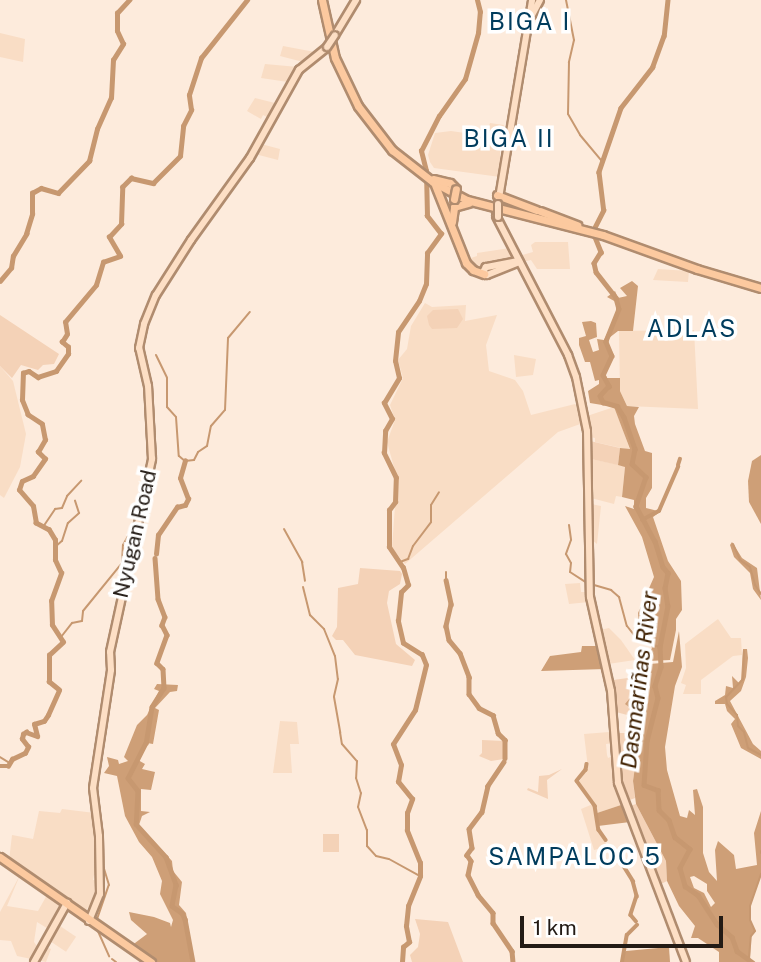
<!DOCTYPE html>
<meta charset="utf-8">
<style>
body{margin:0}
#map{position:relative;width:761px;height:962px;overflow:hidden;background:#fdebdc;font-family:"Public Sans",sans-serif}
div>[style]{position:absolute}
.built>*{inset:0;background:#f9ddc5;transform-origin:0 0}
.green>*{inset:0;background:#f4d2b7;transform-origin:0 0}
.forest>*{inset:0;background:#ce9f77}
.stream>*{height:2px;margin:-1px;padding:0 1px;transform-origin:1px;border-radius:1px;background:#c79870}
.canal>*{height:3.5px;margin:-1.75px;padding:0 1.75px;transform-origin:1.75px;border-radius:1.75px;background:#c79870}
.river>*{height:4.5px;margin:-2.25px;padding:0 2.25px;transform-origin:2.25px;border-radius:2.25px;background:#c79870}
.roads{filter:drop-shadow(2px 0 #b08c6f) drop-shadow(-2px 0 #b08c6f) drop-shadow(0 2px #b08c6f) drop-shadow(0 -2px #b08c6f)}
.major>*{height:6px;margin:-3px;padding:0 3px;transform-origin:3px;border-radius:3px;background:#fddfc5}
.highway>*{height:7px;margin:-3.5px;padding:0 3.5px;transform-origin:3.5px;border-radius:3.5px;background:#fcc99f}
.bridges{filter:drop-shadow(2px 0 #b08c6f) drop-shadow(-2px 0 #b08c6f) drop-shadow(0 2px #b08c6f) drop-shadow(0 -2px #b08c6f)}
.major-bridge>*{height:6px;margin:-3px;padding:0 3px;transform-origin:3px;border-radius:3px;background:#fddfc5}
.highway-bridge>*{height:7px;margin:-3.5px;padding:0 3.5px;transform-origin:3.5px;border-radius:3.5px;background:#fcc99f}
span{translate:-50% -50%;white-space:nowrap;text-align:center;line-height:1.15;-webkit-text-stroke:7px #fff;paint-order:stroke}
.street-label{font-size:21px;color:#231b15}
.water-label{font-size:23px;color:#3f2000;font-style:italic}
.quarter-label{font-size:24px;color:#003c5d;letter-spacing:2px}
.scale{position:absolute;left:520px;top:916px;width:203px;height:32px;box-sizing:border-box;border:4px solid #231b15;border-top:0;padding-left:9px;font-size:21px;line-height:24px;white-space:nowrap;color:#231b15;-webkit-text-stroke:5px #fff;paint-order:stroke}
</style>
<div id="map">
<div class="built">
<div style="clip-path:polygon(0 33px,25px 39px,23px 62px,0 57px)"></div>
<div style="clip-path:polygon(283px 46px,320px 53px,307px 63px,280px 56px)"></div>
<div style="clip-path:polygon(265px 64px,298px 67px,288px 82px,261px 78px)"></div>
<div style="clip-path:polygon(255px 98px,279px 104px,271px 119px,263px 115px,261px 119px,247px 111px)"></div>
<div style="clip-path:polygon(490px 123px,504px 125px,500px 139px,500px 177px,434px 168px,430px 162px,428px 155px,435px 133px,451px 131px,486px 136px)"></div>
<div style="clip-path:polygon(261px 144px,280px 149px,278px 160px,255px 154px)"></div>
<div style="clip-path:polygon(535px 242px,568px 242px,570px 269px,537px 269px,531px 260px,522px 262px,519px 256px,533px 252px,531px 245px)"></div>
<div style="clip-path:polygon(510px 248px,515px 258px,502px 263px,479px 267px,472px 262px,471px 258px,477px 256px,477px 253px)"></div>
<div style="clip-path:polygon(658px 269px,689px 271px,688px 282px,653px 280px)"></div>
<div style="clip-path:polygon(425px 303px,432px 307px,466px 305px,465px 321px,497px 315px,486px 345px,489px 371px,515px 380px,523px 391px,531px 415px,575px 404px,579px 407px,583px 423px,558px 432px,405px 564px,392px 548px,397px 478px,387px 442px,395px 420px,390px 405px,403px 378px,398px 360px,407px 349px,411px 326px)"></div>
<div style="clip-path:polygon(694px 330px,698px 409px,627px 406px,620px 391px,619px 331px)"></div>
<div style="clip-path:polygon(514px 355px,536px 359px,533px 375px,516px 377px)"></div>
<div style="clip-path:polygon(0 366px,13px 381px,26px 434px,20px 467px,4px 498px,0 495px)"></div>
<div style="clip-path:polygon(614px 407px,622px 427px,630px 450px,595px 442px,595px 438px,590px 437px,587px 416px)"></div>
<div style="clip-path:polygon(591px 459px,625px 466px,622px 497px,616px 496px,614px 504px,591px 498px)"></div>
<div style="clip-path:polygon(591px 504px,601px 506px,597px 544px,592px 540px)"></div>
<div style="clip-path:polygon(580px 583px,581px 592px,588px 592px,589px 602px,569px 604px,565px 584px)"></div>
<div style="clip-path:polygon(718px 619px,731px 638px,741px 638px,742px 655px,733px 656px,701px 680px,701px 694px,683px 694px,686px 685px,681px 683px,686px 668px,685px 644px)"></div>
<div style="clip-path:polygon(609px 628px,621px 640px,635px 660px,608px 664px,600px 630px)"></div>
<div style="clip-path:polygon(280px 721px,297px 722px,299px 744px,290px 744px,292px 773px,273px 773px)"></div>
<div style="clip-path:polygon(609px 732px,613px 733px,614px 743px,606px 744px,607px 755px,608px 758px,613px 756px,621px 805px,597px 813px,596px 805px,579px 782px,588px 768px,584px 734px)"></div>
<div style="clip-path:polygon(593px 804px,598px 831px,602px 832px,607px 847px,594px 850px,581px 809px)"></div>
<div style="clip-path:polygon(62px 809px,95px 813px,98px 875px,94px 875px,93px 880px,99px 881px,99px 891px,93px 910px,88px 907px,85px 913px,9px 861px,12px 835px,33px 839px,39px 811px,60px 813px)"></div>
<div style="clip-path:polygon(20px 875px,7px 906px,38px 911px,47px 895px,62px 908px,50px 930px,37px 922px,34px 942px,42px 953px,46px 947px,51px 949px,46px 962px,17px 956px,11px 941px,0 940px,0 912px)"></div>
<div style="left:57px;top:924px;width:23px;height:18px;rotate:34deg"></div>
</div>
<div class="green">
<div style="clip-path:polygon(458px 309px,463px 319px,457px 328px,432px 329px,429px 325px,427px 316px,433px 310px)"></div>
<div style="clip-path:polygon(0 315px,59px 354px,54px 364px,43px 365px,38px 370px,21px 365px,12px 378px,0 366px)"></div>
<div style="clip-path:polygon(590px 441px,620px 448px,618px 465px,591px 459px)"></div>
<div style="clip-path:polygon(360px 568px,400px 571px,402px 574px,400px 584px,389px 591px,387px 603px,396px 644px,415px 660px,412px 666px,355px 655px,343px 640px,336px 640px,332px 636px,337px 627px,338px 588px,358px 584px)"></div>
<div style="clip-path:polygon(635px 677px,637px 703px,629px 707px,631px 716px,616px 712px,613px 680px)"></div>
<div style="clip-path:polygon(617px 733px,628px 733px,629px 753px,635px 767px,633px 781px,635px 798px,627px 801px,620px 779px)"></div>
<div style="clip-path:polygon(482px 740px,504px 741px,504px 759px,491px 761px,479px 756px,482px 753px)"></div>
<div style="clip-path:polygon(562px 769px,547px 780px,548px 799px,527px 790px,528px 788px,538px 792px,539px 776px,549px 775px)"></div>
<div style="clip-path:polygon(636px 804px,666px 861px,667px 881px,659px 885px,630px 806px)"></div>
<div style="left:323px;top:834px;width:16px;height:18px"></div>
<div style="clip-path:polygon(415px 919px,448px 922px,463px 962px,412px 962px,410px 955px,418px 947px,420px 934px)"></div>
</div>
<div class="forest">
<div style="clip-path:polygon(632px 281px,638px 286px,633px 331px,618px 331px,609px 338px,608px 344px,614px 355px,605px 373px,607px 378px,620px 378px,620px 391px,627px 406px,639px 407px,634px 416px,635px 424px,645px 451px,652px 453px,652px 488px,646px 498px,646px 508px,658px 511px,678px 467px,660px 512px,653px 517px,668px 561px,681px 581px,682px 610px,676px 619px,676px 630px,670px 660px,648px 661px,646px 658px,652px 648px,638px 624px,638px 613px,654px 577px,642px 537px,625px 506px,634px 509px,634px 500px,622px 497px,625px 467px,618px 465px,620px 448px,630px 449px,614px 407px,590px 403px,588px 391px,599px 384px,599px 380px,595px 381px,590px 362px,585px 362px,579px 345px,579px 338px,586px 336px,582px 322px,591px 321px,596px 323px,597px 337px,589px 340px,593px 352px,599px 350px,597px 339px,604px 340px,616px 316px,616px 302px,607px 297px,615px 291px,618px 298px,627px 296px,620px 288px)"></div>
<div style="clip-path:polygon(761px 455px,761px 524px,749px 502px,748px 481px,752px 461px)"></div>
<div style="clip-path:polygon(732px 542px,742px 558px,757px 568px,761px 600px,753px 589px,750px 573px,734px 557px,730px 545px)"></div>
<div style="clip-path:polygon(evenodd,679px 631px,682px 667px,675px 686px,665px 747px,667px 770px,680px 816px,687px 818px,689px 810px,695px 815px,693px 790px,697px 789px,703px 807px,703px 853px,709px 872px,717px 881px,715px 850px,718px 841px,734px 855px,736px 869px,757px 865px,754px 833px,761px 811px,761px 874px,750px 906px,750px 920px,755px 931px,751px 936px,750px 962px,719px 962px,719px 952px,698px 938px,691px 938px,695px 926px,679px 906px,667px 881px,666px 861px,636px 804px,633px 781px,635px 767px,629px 753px,628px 733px,631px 717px,629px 707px,625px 704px,630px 698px,637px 702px,635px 677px,638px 665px,673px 662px,679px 631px,694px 876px,707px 884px,707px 891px,715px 903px,711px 907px,704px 893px,694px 888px,690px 877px,694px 876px)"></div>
<div style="clip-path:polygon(582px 646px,596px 646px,601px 667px,605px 669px,541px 671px,550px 656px,581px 652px)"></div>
<div style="clip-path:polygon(743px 649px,747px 649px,748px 658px,746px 677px,741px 691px,730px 701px,753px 744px,761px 751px,761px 759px,741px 748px,731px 724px,735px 719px,727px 711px,725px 704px,715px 704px,715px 701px,725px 695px,726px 686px,733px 688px,732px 676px,739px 683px,741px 680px)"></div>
<div style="clip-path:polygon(157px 684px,178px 685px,177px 691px,170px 692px,155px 708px,159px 710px,153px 744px,147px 743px,138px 760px,145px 764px,142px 769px,155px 772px,151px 790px,141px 789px,141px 811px,150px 812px,142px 816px,139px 825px,172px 861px,173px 871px,182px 882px,179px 905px,186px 913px,194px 962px,154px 962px,131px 946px,147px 934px,131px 920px,129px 912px,154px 917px,170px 923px,171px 927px,173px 920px,160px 894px,162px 881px,152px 857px,139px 842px,125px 816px,117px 776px,104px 773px,109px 766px,107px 757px,118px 760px,119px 764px,128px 761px,124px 757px,137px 725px,147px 715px,159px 691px,154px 689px)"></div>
<div style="clip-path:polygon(621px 805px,630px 822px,598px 826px,597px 813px)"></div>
<div style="clip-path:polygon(669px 947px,670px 962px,622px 962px,622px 955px,626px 951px)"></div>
</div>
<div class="stream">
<div style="left:566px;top:0;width:41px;rotate:78.7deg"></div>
<div style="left:574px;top:40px;width:23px;rotate:103deg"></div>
<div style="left:569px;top:62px;width:52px;rotate:91.1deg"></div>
<div style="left:568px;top:114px;width:24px;rotate:60deg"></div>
<div style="left:580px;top:135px;width:35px;rotate:50deg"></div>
<div style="left:156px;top:355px;width:25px;rotate:64deg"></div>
<div style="left:167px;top:378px;width:29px;rotate:90deg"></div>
<div style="left:167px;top:407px;width:13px;rotate:48deg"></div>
<div style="left:176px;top:417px;width:39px;rotate:86deg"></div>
<div style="left:179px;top:456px;width:8px;rotate:40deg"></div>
<div style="left:185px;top:461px;width:9px;rotate:-6deg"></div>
<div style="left:194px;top:460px;width:9px;rotate:-63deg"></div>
<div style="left:198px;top:452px;width:11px;rotate:-34deg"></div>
<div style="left:207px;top:446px;width:20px;rotate:-79deg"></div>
<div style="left:211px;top:426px;width:21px;rotate:-49deg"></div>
<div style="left:225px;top:410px;width:72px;rotate:-87.6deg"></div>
<div style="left:228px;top:338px;width:34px;rotate:-50deg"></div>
<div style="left:569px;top:525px;width:15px;rotate:82deg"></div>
<div style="left:571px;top:540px;width:15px;rotate:110deg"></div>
<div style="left:566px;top:554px;width:10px;rotate:61deg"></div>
<div style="left:571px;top:563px;width:9px;rotate:96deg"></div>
<div style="left:570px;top:572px;width:20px;rotate:33deg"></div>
<div style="left:43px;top:527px;width:22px;rotate:-56deg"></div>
<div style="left:55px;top:509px;width:7px;rotate:-8deg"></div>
<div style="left:62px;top:508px;width:13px;rotate:-67deg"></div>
<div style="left:67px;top:496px;width:21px;rotate:-47deg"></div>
<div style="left:284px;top:529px;width:38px;rotate:61deg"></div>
<div style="left:302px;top:562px;width:19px;rotate:81deg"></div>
<div style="left:733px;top:544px;width:17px;rotate:66deg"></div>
<div style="left:740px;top:560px;width:12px;rotate:35deg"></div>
<div style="left:750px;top:567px;width:19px;rotate:74deg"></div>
<div style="left:755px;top:585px;width:11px;rotate:56deg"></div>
<div style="left:55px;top:547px;width:9px;rotate:-41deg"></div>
<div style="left:62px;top:541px;width:19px;rotate:-72deg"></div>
<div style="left:68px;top:523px;width:15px;rotate:-42deg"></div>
<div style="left:79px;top:513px;width:13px;rotate:-108deg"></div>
<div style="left:400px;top:562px;width:9px;rotate:-21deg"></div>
<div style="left:408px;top:559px;width:14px;rotate:-69deg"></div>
<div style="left:413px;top:546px;width:30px;rotate:-53deg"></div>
<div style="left:431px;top:522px;width:17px;rotate:-90deg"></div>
<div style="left:431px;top:505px;width:15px;rotate:-58deg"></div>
<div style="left:446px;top:579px;width:7px;rotate:-90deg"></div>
<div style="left:594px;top:585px;width:18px;rotate:16deg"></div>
<div style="left:611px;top:590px;width:11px;rotate:41deg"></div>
<div style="left:619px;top:597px;width:30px;rotate:75deg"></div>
<div style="left:627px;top:626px;width:18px;rotate:52deg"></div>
<div style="left:638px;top:640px;width:23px;rotate:18deg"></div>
<div style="left:303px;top:587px;width:29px;rotate:76deg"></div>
<div style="left:310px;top:615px;width:20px;rotate:45deg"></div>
<div style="left:324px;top:629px;width:29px;rotate:68deg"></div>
<div style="left:335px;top:656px;width:23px;rotate:83deg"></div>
<div style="left:338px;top:679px;width:18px;rotate:103deg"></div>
<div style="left:334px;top:697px;width:36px;rotate:80deg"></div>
<div style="left:340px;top:732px;width:12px;rotate:81deg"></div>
<div style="left:342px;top:744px;width:23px;rotate:49deg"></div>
<div style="left:357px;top:761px;width:17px;rotate:93deg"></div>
<div style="left:356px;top:778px;width:16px;rotate:72deg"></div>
<div style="left:361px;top:793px;width:14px;rotate:102deg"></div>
<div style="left:358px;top:807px;width:25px;rotate:69deg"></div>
<div style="left:367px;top:830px;width:16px;rotate:90deg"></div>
<div style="left:367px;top:846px;width:13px;rotate:48deg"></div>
<div style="left:376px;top:856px;width:13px;rotate:13deg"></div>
<div style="left:389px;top:859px;width:35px;rotate:29deg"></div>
<div style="left:61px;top:637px;width:18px;rotate:-52deg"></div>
<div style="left:72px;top:623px;width:10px;rotate:-11deg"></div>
<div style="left:82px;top:621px;width:10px;rotate:-84deg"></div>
<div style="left:83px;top:611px;width:62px;rotate:-50.9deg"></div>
<div style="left:122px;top:563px;width:18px;rotate:-87deg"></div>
<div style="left:123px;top:545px;width:13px;rotate:-61deg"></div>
<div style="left:744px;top:651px;width:28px;rotate:92deg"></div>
<div style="left:743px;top:679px;width:25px;rotate:133deg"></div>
<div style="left:726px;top:697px;width:7px;rotate:82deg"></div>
<div style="left:727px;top:704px;width:15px;rotate:48deg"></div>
<div style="left:737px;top:715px;width:11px;rotate:85deg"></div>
<div style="left:738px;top:726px;width:8px;rotate:45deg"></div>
<div style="left:744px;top:732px;width:16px;rotate:76deg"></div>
<div style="left:748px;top:748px;width:15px;rotate:28deg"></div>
<div style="left:0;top:757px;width:13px;rotate:32deg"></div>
<div style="left:761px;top:851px;width:2px;rotate:90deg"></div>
<div style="left:96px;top:922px;width:39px;rotate:-71deg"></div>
<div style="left:109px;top:885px;width:21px;rotate:-107deg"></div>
<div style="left:97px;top:929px;width:30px;rotate:66deg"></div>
<div style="left:749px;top:957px;width:21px;rotate:-85deg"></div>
<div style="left:751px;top:936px;width:6px;rotate:-51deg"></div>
<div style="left:755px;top:931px;width:12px;rotate:-114deg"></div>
<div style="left:750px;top:920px;width:14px;rotate:-90deg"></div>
<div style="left:750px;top:906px;width:34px;rotate:-71deg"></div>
<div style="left:112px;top:959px;width:5px;rotate:37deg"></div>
</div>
<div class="canal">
<div style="left:678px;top:465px;width:6px;rotate:-72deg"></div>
<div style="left:642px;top:520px;width:19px;rotate:-28deg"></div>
<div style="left:659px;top:511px;width:48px;rotate:-66.6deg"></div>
<div style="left:587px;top:764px;width:6px;rotate:99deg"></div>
<div style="left:586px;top:770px;width:14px;rotate:129deg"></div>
<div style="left:577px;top:781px;width:31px;rotate:54deg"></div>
<div style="left:595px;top:806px;width:24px;rotate:81deg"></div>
<div style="left:599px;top:830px;width:12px;rotate:55deg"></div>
<div style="left:609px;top:849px;width:10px;rotate:37deg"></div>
<div style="left:617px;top:855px;width:31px;rotate:58deg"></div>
<div style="left:633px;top:881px;width:16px;rotate:75deg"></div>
<div style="left:637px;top:896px;width:20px;rotate:108deg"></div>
<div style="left:631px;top:915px;width:8px;rotate:50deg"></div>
<div style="left:622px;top:962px;width:27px;rotate:-80deg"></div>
<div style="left:627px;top:935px;width:14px;rotate:-45deg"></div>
</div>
<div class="river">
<div style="left:668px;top:0;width:36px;rotate:96deg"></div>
<div style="left:664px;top:36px;width:33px;rotate:110deg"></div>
<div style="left:653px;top:67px;width:52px;rotate:128deg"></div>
<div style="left:621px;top:108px;width:68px;rotate:109deg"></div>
<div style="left:599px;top:172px;width:38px;rotate:83deg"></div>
<div style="left:604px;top:210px;width:25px;rotate:117deg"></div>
<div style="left:593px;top:232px;width:22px;rotate:68deg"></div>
<div style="left:601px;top:252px;width:13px;rotate:122deg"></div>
<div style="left:594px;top:263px;width:9px;rotate:77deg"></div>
<div style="left:596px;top:272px;width:33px;rotate:52deg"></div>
<div style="left:616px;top:298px;width:11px;rotate:75deg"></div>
<div style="left:619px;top:309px;width:35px;rotate:112deg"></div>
<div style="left:606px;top:342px;width:15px;rotate:67deg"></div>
<div style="left:612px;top:356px;width:21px;rotate:115deg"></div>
<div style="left:603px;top:375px;width:13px;rotate:61deg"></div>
<div style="left:609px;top:386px;width:13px;rotate:132deg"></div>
<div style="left:600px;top:396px;width:7px;rotate:63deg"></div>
<div style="left:603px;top:402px;width:15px;rotate:16deg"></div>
<div style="left:617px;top:406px;width:13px;rotate:58deg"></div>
<div style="left:624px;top:417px;width:34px;rotate:71deg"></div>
<div style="left:635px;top:449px;width:15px;rotate:101deg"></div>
<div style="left:632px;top:464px;width:19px;rotate:43deg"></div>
<div style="left:646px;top:477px;width:31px;rotate:109deg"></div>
<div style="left:636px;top:506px;width:40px;rotate:62deg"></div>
<div style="left:655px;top:541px;width:27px;rotate:73deg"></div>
<div style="left:663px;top:567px;width:8px;rotate:50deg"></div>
<div style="left:668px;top:573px;width:15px;rotate:101deg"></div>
<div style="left:665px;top:588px;width:18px;rotate:81deg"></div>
<div style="left:668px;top:606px;width:42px;rotate:101deg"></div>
<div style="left:660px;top:647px;width:20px;rotate:87deg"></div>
<div style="left:661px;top:667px;width:20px;rotate:108deg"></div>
<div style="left:655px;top:686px;width:12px;rotate:76deg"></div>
<div style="left:658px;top:698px;width:44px;rotate:104.3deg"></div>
<div style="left:647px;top:741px;width:44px;rotate:93.9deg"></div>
<div style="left:644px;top:785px;width:15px;rotate:20deg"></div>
<div style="left:658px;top:790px;width:20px;rotate:87deg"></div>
<div style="left:659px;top:810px;width:14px;rotate:45deg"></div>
<div style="left:669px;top:820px;width:18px;rotate:71deg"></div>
<div style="left:675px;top:837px;width:19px;rotate:39deg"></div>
<div style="left:690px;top:849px;width:21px;rotate:118deg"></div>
<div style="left:680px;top:868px;width:19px;rotate:74deg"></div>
<div style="left:685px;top:886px;width:16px;rotate:35deg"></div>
<div style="left:698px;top:895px;width:35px;rotate:57deg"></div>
<div style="left:717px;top:924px;width:20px;rotate:41deg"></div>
<div style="left:732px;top:937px;width:15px;rotate:70deg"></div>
<div style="left:737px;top:951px;width:19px;rotate:36deg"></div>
<div style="left:0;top:281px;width:17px;rotate:-50deg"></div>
<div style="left:11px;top:268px;width:12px;rotate:-81deg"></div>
<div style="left:13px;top:256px;width:26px;rotate:-59deg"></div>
<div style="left:26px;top:234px;width:21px;rotate:-73deg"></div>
<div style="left:32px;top:214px;width:21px;rotate:-90deg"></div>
<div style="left:32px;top:193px;width:10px;rotate:-29deg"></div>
<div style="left:41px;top:188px;width:18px;rotate:16deg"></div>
<div style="left:58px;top:193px;width:45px;rotate:-45.9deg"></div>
<div style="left:89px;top:161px;width:33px;rotate:-76deg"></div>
<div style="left:97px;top:129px;width:34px;rotate:-66deg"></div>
<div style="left:111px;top:98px;width:38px;rotate:-87deg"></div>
<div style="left:113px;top:60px;width:19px;rotate:-58deg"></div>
<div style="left:123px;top:44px;width:14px;rotate:-115deg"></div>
<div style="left:117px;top:31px;width:18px;rotate:-90deg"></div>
<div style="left:117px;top:13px;width:18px;rotate:-47deg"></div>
<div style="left:156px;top:554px;width:19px;rotate:-84deg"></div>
<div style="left:158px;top:535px;width:34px;rotate:-56deg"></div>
<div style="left:177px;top:507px;width:8px;rotate:-14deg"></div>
<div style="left:185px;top:505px;width:7px;rotate:-63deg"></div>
<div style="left:188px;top:499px;width:22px;rotate:-111deg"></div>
<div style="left:180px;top:478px;width:18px;rotate:-74deg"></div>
<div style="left:155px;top:558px;width:41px;rotate:85.8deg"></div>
<div style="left:158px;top:599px;width:19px;rotate:69deg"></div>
<div style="left:165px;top:617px;width:9px;rotate:111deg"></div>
<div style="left:162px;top:625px;width:11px;rotate:63deg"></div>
<div style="left:167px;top:635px;width:30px;rotate:110deg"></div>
<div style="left:157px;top:663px;width:8px;rotate:45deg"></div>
<div style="left:163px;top:669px;width:19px;rotate:87deg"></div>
<div style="left:164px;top:688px;width:22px;rotate:122deg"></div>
<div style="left:152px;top:707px;width:36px;rotate:99deg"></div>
<div style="left:146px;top:743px;width:39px;rotate:117deg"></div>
<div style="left:128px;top:778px;width:16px;rotate:52deg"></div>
<div style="left:138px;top:791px;width:33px;rotate:93deg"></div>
<div style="left:136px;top:824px;width:45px;rotate:47.7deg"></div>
<div style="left:166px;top:857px;width:30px;rotate:70deg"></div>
<div style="left:176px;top:885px;width:21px;rotate:101deg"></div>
<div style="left:172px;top:906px;width:12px;rotate:35deg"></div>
<div style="left:182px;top:913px;width:7px;rotate:63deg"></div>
<div style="left:185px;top:919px;width:44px;rotate:79.5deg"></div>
<div style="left:446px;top:580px;width:25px;rotate:78deg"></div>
<div style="left:451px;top:604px;width:23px;rotate:103deg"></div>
<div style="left:446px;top:626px;width:14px;rotate:78deg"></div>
<div style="left:449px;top:640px;width:17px;rotate:50deg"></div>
<div style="left:460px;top:653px;width:26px;rotate:69deg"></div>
<div style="left:469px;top:677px;width:17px;rotate:90deg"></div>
<div style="left:469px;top:694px;width:17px;rotate:54deg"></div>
<div style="left:479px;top:708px;width:16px;rotate:27deg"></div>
<div style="left:493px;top:715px;width:19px;rotate:74deg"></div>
<div style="left:498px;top:733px;width:10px;rotate:45deg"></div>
<div style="left:505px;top:740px;width:18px;rotate:90deg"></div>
<div style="left:504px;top:762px;width:29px;rotate:124deg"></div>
<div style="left:488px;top:786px;width:27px;rotate:103deg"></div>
<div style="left:482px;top:812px;width:21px;rotate:127deg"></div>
<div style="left:469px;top:829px;width:19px;rotate:81deg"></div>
<div style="left:472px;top:848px;width:9px;rotate:126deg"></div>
<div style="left:467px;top:855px;width:7px;rotate:56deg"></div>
<div style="left:471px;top:861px;width:14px;rotate:102deg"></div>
<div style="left:468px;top:875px;width:22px;rotate:63deg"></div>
<div style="left:478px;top:895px;width:23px;rotate:50deg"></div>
<div style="left:493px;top:913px;width:10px;rotate:90deg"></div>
<div style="left:493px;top:923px;width:34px;rotate:56deg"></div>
<div style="left:512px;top:951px;width:11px;rotate:85deg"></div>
<div style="left:0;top:766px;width:8px"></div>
<div style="left:8px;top:766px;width:8px;rotate:-60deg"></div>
<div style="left:12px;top:759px;width:14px;rotate:-25deg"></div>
<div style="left:25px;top:753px;width:7px;rotate:-63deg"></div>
<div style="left:28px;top:747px;width:10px;rotate:-127deg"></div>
<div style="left:22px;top:739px;width:5px;rotate:-79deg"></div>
<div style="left:23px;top:734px;width:4px;rotate:-34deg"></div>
<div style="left:26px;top:732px;width:12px;rotate:20deg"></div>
<div style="left:37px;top:736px;width:12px;rotate:-104deg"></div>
<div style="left:34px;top:724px;width:10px;rotate:-17deg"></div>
<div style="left:44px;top:721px;width:7px;rotate:-56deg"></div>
<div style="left:48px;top:715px;width:27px;rotate:-66deg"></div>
<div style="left:59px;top:690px;width:13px;rotate:-141deg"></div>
<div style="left:49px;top:682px;width:27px;rotate:-90deg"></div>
<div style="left:49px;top:655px;width:19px;rotate:-43deg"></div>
<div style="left:63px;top:642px;width:20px;rotate:-123deg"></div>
<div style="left:52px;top:625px;width:24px;rotate:-92deg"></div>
<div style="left:51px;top:601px;width:30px;rotate:-70deg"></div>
<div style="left:61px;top:573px;width:14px;rotate:-115deg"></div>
<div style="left:55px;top:560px;width:20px;rotate:-90deg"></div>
<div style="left:55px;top:540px;width:12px;rotate:-121deg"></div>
<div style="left:49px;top:530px;width:15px;rotate:-152deg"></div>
<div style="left:36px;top:523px;width:17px;rotate:-100deg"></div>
<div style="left:33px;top:506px;width:21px;rotate:-131deg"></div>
<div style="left:19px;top:490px;width:9px;rotate:-72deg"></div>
<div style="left:22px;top:481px;width:12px;rotate:-24deg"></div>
<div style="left:33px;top:476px;width:21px;rotate:-55deg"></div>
<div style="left:45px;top:459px;width:10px;rotate:-135deg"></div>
<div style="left:38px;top:452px;width:14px;rotate:-60deg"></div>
<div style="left:45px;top:440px;width:16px;rotate:-101deg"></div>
<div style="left:42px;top:424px;width:17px;rotate:-147deg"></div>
<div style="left:28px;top:415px;width:16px;rotate:-112deg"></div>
<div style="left:22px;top:400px;width:27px;rotate:-88deg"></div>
<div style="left:23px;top:373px;width:6px;rotate:-18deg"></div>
<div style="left:29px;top:371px;width:11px;rotate:34deg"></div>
<div style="left:38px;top:377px;width:19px;rotate:-18deg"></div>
<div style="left:56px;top:371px;width:21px;rotate:-55deg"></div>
<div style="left:68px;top:354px;width:7px;rotate:-90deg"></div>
<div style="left:68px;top:347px;width:8px;rotate:-140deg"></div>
<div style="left:62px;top:342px;width:9px;rotate:-58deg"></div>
<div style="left:67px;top:334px;width:12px;rotate:-99deg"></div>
<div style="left:65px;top:322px;width:48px;rotate:-50deg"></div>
<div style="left:96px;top:285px;width:24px;rotate:-73deg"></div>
<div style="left:103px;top:262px;width:18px;rotate:-19deg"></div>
<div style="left:120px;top:256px;width:22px;rotate:-120deg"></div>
<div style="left:109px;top:237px;width:18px;rotate:-47deg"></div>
<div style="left:121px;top:224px;width:37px;rotate:-88deg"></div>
<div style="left:122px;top:187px;width:13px;rotate:-45deg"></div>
<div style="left:131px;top:178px;width:23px;rotate:13deg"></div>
<div style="left:153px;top:183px;width:38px;rotate:-45deg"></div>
<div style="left:180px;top:156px;width:30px;rotate:-84deg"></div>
<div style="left:183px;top:126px;width:18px;rotate:-63deg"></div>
<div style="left:191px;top:110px;width:15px;rotate:-98deg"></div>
<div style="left:189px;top:95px;width:39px;rotate:-72deg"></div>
<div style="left:201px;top:58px;width:74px;rotate:-51.6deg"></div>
<div style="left:402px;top:962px;width:15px;rotate:-86deg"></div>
<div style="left:403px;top:947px;width:8px;rotate:-40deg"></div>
<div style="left:409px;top:942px;width:16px;rotate:-101deg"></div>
<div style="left:406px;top:926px;width:20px;rotate:-84deg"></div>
<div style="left:408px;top:906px;width:32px;rotate:-68deg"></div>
<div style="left:420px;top:876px;width:13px;rotate:-90deg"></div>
<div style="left:420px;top:863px;width:35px;rotate:-112deg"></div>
<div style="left:407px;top:830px;width:17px;rotate:-90deg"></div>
<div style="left:407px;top:813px;width:15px;rotate:-70deg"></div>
<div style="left:412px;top:799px;width:22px;rotate:-129deg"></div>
<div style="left:398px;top:782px;width:17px;rotate:-80deg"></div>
<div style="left:401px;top:765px;width:22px;rotate:-111deg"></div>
<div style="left:393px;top:744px;width:40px;rotate:-57.1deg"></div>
<div style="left:415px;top:710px;width:46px;rotate:-76.3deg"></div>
<div style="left:426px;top:665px;width:11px;rotate:-112deg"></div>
<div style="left:422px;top:655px;width:22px;rotate:-148deg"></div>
<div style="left:403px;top:643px;width:23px;rotate:-103deg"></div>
<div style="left:398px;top:621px;width:29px;rotate:-84deg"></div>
<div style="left:401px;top:592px;width:10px;rotate:-45deg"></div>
<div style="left:408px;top:585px;width:18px;rotate:-106deg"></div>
<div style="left:403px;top:568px;width:25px;rotate:-124deg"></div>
<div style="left:389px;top:547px;width:37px;rotate:-90deg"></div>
<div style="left:389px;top:510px;width:10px;rotate:-53deg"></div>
<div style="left:395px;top:502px;width:24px;rotate:-88deg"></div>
<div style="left:396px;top:478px;width:28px;rotate:-116deg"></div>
<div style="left:384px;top:453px;width:22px;rotate:-87deg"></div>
<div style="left:385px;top:431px;width:14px;rotate:-60deg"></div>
<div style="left:392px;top:419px;width:18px;rotate:-117deg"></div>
<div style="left:384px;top:403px;width:29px;rotate:-59deg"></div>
<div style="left:399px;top:378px;width:17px;rotate:-103deg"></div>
<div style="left:395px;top:361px;width:29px;rotate:-84deg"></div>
<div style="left:398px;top:332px;width:37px;rotate:-56deg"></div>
<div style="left:419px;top:301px;width:18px;rotate:-68deg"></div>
<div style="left:426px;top:284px;width:31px;rotate:-88deg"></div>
<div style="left:427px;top:253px;width:24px;rotate:-54deg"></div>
<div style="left:441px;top:234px;width:23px;rotate:-128deg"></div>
<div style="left:427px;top:216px;width:45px;rotate:-91.3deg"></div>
<div style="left:426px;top:171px;width:21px;rotate:-104deg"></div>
<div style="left:421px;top:151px;width:39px;rotate:-63deg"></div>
<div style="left:439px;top:116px;width:45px;rotate:-54.9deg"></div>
<div style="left:465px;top:79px;width:48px;rotate:-74.2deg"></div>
<div style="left:478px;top:33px;width:21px;rotate:-85deg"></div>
<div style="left:480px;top:12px;width:12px;rotate:-104deg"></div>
</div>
<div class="roads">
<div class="major">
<div style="left:532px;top:15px;width:17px;rotate:-62deg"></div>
<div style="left:335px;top:35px;width:41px;rotate:-59deg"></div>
<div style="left:498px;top:204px;width:207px;rotate:-80.5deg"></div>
<div style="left:496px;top:216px;width:157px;rotate:62.6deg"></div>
<div style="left:568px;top:355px;width:23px;rotate:70deg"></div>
<div style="left:576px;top:377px;width:55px;rotate:78.5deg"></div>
<div style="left:587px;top:431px;width:166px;rotate:89deg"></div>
<div style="left:590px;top:597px;width:96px;rotate:77.4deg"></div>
<div style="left:611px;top:691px;width:92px;rotate:85.6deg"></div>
<div style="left:618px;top:783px;width:191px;rotate:69.2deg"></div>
<div style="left:518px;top:261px;width:33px;rotate:169deg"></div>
<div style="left:486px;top:267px;width:6px;rotate:121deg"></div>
<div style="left:483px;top:272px;width:5px;rotate:37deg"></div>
<div style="left:487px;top:275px;width:35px;rotate:-22deg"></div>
<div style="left:89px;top:921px;width:29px;rotate:-68deg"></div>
<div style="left:100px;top:894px;width:58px;rotate:-91deg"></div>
<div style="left:99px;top:836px;width:48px;rotate:-97.1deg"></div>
<div style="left:93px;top:788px;width:119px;rotate:-81.3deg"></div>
<div style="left:111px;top:670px;width:18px;rotate:-93deg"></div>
<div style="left:110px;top:652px;width:198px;rotate:-77.7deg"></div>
<div style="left:152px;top:459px;width:73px;rotate:-93.1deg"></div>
<div style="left:148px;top:386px;width:39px;rotate:-103deg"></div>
<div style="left:139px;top:348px;width:25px;rotate:-78deg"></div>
<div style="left:144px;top:324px;width:31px;rotate:-68deg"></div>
<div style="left:156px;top:295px;width:65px;rotate:-57.5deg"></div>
<div style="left:191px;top:240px;width:101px;rotate:-54.3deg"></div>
<div style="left:250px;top:158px;width:101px;rotate:-60.9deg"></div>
<div style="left:299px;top:70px;width:36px;rotate:-39deg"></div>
<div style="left:34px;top:962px;width:68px;rotate:-60.8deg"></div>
</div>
<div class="highway">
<div style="left:322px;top:0;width:59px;rotate:77.4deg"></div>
<div style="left:335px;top:58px;width:53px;rotate:64.4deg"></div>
<div style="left:358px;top:106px;width:56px;rotate:52.3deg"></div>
<div style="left:392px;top:150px;width:52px;rotate:38deg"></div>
<div style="left:433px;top:182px;width:38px;rotate:28deg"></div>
<div style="left:467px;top:200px;width:140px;rotate:14.4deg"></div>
<div style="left:603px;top:235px;width:100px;rotate:19.9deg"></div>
<div style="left:697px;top:269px;width:67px;rotate:16.5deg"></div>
<div style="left:433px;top:179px;width:17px;rotate:13deg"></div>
<div style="left:450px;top:183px;width:8px;rotate:45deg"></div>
<div style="left:435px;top:185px;width:84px;rotate:68.3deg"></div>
<div style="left:466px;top:263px;width:10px;rotate:45deg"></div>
<div style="left:473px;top:270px;width:12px;rotate:20deg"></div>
<div style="left:497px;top:195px;width:42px;rotate:21deg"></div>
<div style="left:540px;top:211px;width:40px;rotate:21deg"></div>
<div style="left:452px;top:222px;width:15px;rotate:-82deg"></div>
<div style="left:454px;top:207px;width:15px;rotate:-16deg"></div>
<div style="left:0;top:857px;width:184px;rotate:34.8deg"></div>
</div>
</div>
<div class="bridges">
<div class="major-bridge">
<div style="left:327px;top:47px;width:14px;rotate:-56deg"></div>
<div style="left:498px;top:204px;width:13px;rotate:90deg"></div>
</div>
<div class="highway-bridge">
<div style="left:454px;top:199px;width:10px;rotate:-79deg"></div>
</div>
</div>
<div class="street-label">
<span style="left:135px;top:534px;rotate:-77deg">Nyugan Road</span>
</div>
<div class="water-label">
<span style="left:639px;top:680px;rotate:-83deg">Dasmariñas River</span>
</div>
<div class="quarter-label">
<span style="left:530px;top:22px">BIGA I</span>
<span style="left:509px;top:139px">BIGA II</span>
<span style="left:692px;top:329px">ADLAS</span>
<span style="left:575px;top:857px">SAMPALOC 5</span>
</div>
<div class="scale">1 km</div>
</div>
